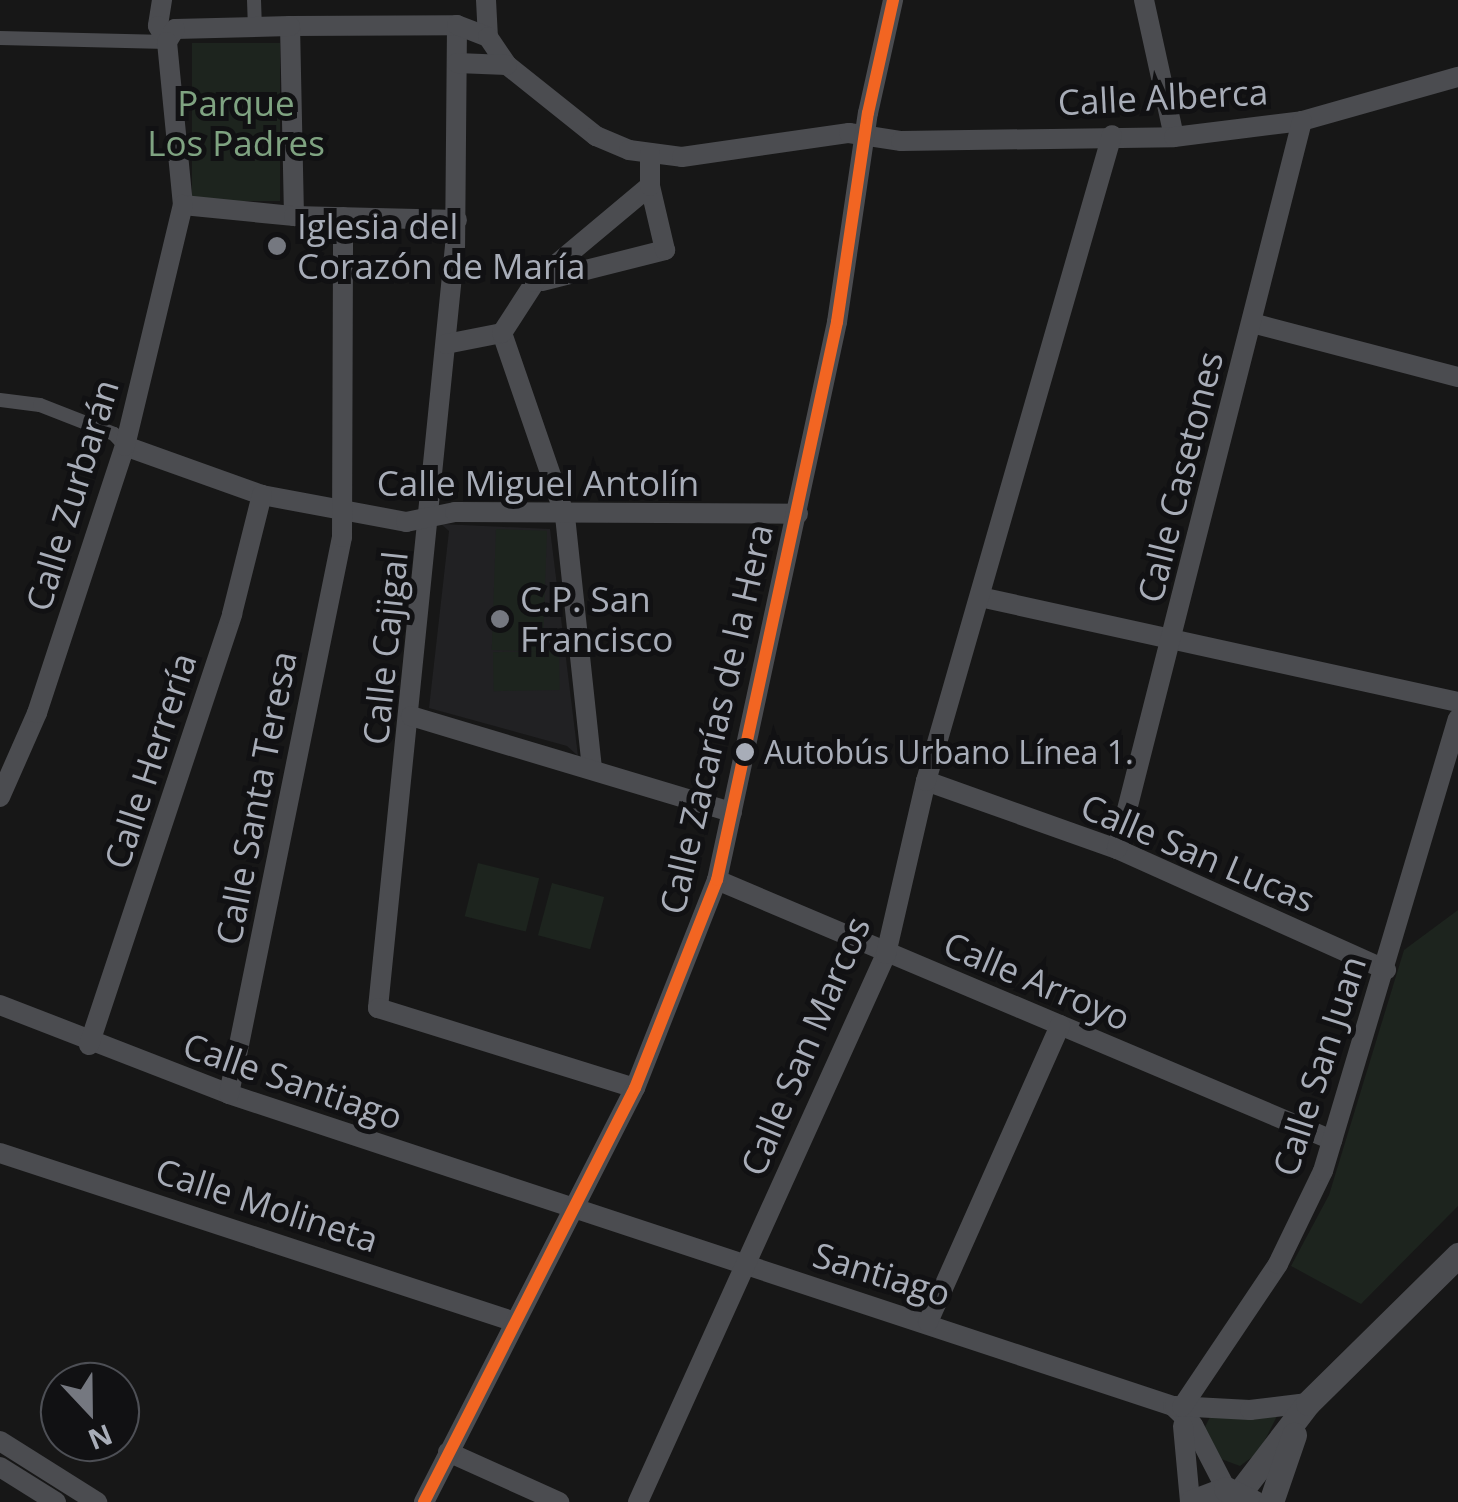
<!DOCTYPE html>
<meta charset="utf-8">
<style>
body{margin:0}
#map{position:relative;width:1458px;height:1502px;overflow:hidden;background:#171717;font-family:"Open Sans",sans-serif}
div>[style]{position:absolute}
.built>*{inset:0;background:#212123}
.green>*{inset:0;background:#1d241e;transform-origin:0 0}
.pedestrian>*{height:14px;margin:-7px;padding:0 7px;transform-origin:7px;border-radius:7px;background:#4b4c50}
.minor>*{height:20px;margin:-10px;padding:0 10px;transform-origin:10px;border-radius:10px;background:#4b4c50}
.tertiary>*{height:25px;margin:-12.5px;padding:0 12.5px;transform-origin:12.5px;border-radius:12.5px;background:#4b4c50}
.bus-1>*{height:12px;margin:-6px;padding:0 6px;transform-origin:6px;border-radius:6px;background:#f26522}
.dots>*{width:28px;height:28px;translate:-50% -50%;box-sizing:border-box;border:5px solid #111113;border-radius:50%}
span{translate:-50% -50%;white-space:nowrap;text-align:center;line-height:1.15;-webkit-text-stroke:10px #111113;paint-order:stroke}
.bus-label{font-size:32px;color:#a8adb8}
.left{translate:0 -50%;text-align:left}
.street-label{font-size:35px;color:#a8adb8}
.park-label{font-size:35px;color:#7fa381}
.poi-label{font-size:35px;color:#a8adb8}
.north{position:absolute;left:40px;top:1362px;width:100px;height:100px;box-sizing:border-box;background:#111113;border:2px solid #4d4f55;border-radius:50%;rotate:158deg;font-size:28px;font-weight:700;line-height:40px;text-align:center;color:#a8adb8}
.north::after{content:'';display:block;margin:auto;width:35px;height:45px;background:#757880;clip-path:polygon(50% 0,100% 100%,50% 72%,0 100%)}
</style>
<div id="map">
<div class="built">
<div style="clip-path:polygon(441px 524px,550px 529px,578px 756px,567px 746px,429px 708px,449px 531px)"></div>
</div>
<div class="green">
<div style="left:280px;top:43px;width:158px;height:88px;rotate:90deg"></div>
<div style="left:496px;top:529px;width:51px;height:121px;rotate:2deg"></div>
<div style="left:559px;top:651px;width:39px;height:66px;rotate:89deg"></div>
<div style="left:478px;top:863px;width:63px;height:55px;rotate:14deg"></div>
<div style="left:552px;top:883px;width:54px;height:54px;rotate:15deg"></div>
<div style="clip-path:polygon(1458px 910px,1458px 1206px,1361px 1304px,1291px 1266px,1329px 1195px,1404px 950px)"></div>
<div style="clip-path:polygon(1278px 1414px,1259px 1452px,1240px 1466px,1221px 1459px,1204px 1429px,1211px 1415px)"></div>
</div>
<div class="pedestrian">
<div style="left:254px;top:0;width:27px;rotate:88deg"></div>
<div style="left:0;top:38px;width:167px;rotate:1.4deg"></div>
<div style="left:0;top:400px;width:40px;rotate:7.1deg"></div>
<div style="left:40px;top:405px;width:79px;rotate:21.4deg"></div>
<div style="left:114px;top:434px;width:16px;rotate:47deg"></div>
</div>
<div class="minor">
<div style="left:162px;top:0;width:26px;rotate:99deg"></div>
<div style="left:158px;top:26px;width:18px;rotate:61deg"></div>
<div style="left:486px;top:0;width:37px;rotate:87deg"></div>
<div style="left:1144px;top:0;width:140px;rotate:77.6deg"></div>
<div style="left:457px;top:25px;width:221px;rotate:90.5deg"></div>
<div style="left:455px;top:246px;width:766px;rotate:95.77deg"></div>
<div style="left:378px;top:1008px;width:269px;rotate:17.3deg"></div>
<div style="left:290px;top:26px;width:167px;rotate:-0.3deg"></div>
<div style="left:457px;top:25px;width:33px;rotate:21deg"></div>
<div style="left:488px;top:37px;width:34px;rotate:56deg"></div>
<div style="left:507px;top:65px;width:114px;rotate:38.6deg"></div>
<div style="left:596px;top:136px;width:36px;rotate:23deg"></div>
<div style="left:629px;top:150px;width:53px;rotate:7.5deg"></div>
<div style="left:682px;top:157px;width:169px;rotate:-8.2deg"></div>
<div style="left:849px;top:133px;width:53px;rotate:8.7deg"></div>
<div style="left:901px;top:141px;width:273px;rotate:-0.8deg"></div>
<div style="left:1174px;top:137px;width:129px;rotate:-7.1deg"></div>
<div style="left:1302px;top:121px;width:162px;rotate:-15.8deg"></div>
<div style="left:457px;top:63px;width:50px;rotate:2.3deg"></div>
<div style="left:294px;top:216px;width:190px;rotate:-91.2deg"></div>
<div style="left:290px;top:26px;width:115px;rotate:178.5deg"></div>
<div style="left:175px;top:29px;width:15px;rotate:122deg"></div>
<div style="left:167px;top:42px;width:164px;rotate:84.4deg"></div>
<div style="left:183px;top:205px;width:112px;rotate:5.7deg"></div>
<div style="left:294px;top:216px;width:163px;rotate:1.4deg"></div>
<div style="left:542px;top:281px;width:127px;rotate:-14.1deg"></div>
<div style="left:665px;top:250px;width:66px;rotate:-103.2deg"></div>
<div style="left:1252px;top:323px;width:213px;rotate:14.7deg"></div>
<div style="left:502px;top:333px;width:194px;rotate:71deg"></div>
<div style="left:565px;top:516px;width:254px;rotate:83.9deg"></div>
<div style="left:446px;top:344px;width:57px;rotate:-11.1deg"></div>
<div style="left:502px;top:333px;width:61px;rotate:-57.1deg"></div>
<div style="left:535px;top:282px;width:150px;rotate:-39.9deg"></div>
<div style="left:650px;top:186px;width:32px;rotate:-90deg"></div>
<div style="left:125px;top:446px;width:145px;rotate:19.7deg"></div>
<div style="left:262px;top:495px;width:147px;rotate:10.6deg"></div>
<div style="left:406px;top:522px;width:50px;rotate:-11.5deg"></div>
<div style="left:455px;top:512px;width:343px;rotate:0.3deg"></div>
<div style="left:980px;top:597px;width:489px;rotate:12.4deg"></div>
<div style="left:411px;top:716px;width:335px;rotate:16.7deg"></div>
<div style="left:926px;top:781px;width:203px;rotate:19.6deg"></div>
<div style="left:1117px;top:849px;width:295px;rotate:24.2deg"></div>
<div style="left:0;top:797px;width:92px;rotate:-66.2deg"></div>
<div style="left:37px;top:713px;width:281px;rotate:-71.8deg"></div>
<div style="left:125px;top:446px;width:248px;rotate:-76.5deg"></div>
<div style="left:1117px;top:849px;width:751px;rotate:-75.74deg"></div>
<div style="left:717px;top:880px;width:668px;rotate:22.92deg"></div>
<div style="left:0;top:1005px;width:246px;rotate:21.2deg"></div>
<div style="left:229px;top:1094px;width:994px;rotate:18.29deg"></div>
<div style="left:1173px;top:1406px;width:28px;rotate:44deg"></div>
<div style="left:1193px;top:1425px;width:72px;rotate:62.7deg"></div>
<div style="left:89px;top:1045px;width:454px;rotate:-71.6deg"></div>
<div style="left:232px;top:614px;width:123px;rotate:-75.9deg"></div>
<div style="left:229px;top:1094px;width:568px;rotate:-78.53deg"></div>
<div style="left:342px;top:537px;width:320px;rotate:-89.8deg"></div>
<div style="left:0;top:1153px;width:539px;rotate:18.17deg"></div>
<div style="left:928px;top:1322px;width:325px;rotate:-66deg"></div>
<div style="left:1175px;top:1406px;width:75px;rotate:3.1deg"></div>
<div style="left:1250px;top:1410px;width:58px;rotate:-6.9deg"></div>
<div style="left:1182px;top:1407px;width:172px;rotate:-56.1deg"></div>
<div style="left:1278px;top:1264px;width:103px;rotate:-64.2deg"></div>
<div style="left:1323px;top:1171px;width:472px;rotate:-73.4deg"></div>
<div style="left:1183px;top:1426px;width:76px;rotate:84.7deg"></div>
<div style="left:0;top:1441px;width:115px;rotate:32.2deg"></div>
<div style="left:448px;top:1452px;width:122px;rotate:24.2deg"></div>
<div style="left:0;top:1467px;width:66px;rotate:32deg"></div>
<div style="left:424px;top:1502px;width:465px;rotate:-63deg"></div>
<div style="left:635px;top:1088px;width:224px;rotate:-68.5deg"></div>
<div style="left:717px;top:880px;width:571px;rotate:-77.86deg"></div>
<div style="left:837px;top:322px;width:211px;rotate:-81.6deg"></div>
<div style="left:868px;top:113px;width:116px;rotate:-77.5deg"></div>
<div style="left:638px;top:1502px;width:602px;rotate:-65.65deg"></div>
<div style="left:886px;top:954px;width:178px;rotate:-77deg"></div>
<div style="left:926px;top:781px;width:672px;rotate:-73.94deg"></div>
</div>
<div class="tertiary">
<div style="left:1240px;top:1492px;width:112px;rotate:-52.6deg"></div>
<div style="left:1308px;top:1403px;width:211px;rotate:-44.6deg"></div>
<div style="left:1192px;top:1502px;width:36px;rotate:-21deg"></div>
<div style="left:1226px;top:1489px;width:30px;rotate:26deg"></div>
<div style="left:1271px;top:1502px;width:71px;rotate:-71.1deg"></div>
</div>
<div class="bus-1">
<div style="left:424px;top:1502px;width:465px;rotate:-63deg"></div>
<div style="left:635px;top:1088px;width:224px;rotate:-68.5deg"></div>
<div style="left:717px;top:880px;width:571px;rotate:-77.86deg"></div>
<div style="left:837px;top:322px;width:211px;rotate:-81.6deg"></div>
<div style="left:868px;top:113px;width:116px;rotate:-77.5deg"></div>
</div>
<div class="dots">
<div style="left:277px;top:246px;background:#757880"></div>
<div style="left:500px;top:619px;background:#757880"></div>
<div style="left:745px;top:752px;background:#a8adb8"></div>
</div>
<div class="bus-label">
<span class="left" style="left:764px;top:752px">Autobús Urbano Línea 1.</span>
</div>
<div class="street-label">
<span style="left:1163px;top:97px;rotate:-3deg">Calle Alberca</span>
<span style="left:1180px;top:477px;rotate:-76deg">Calle Casetones</span>
<span style="left:538px;top:483px">Calle Miguel Antolín</span>
<span style="left:72px;top:495px;rotate:-73deg">Calle Zurbarán</span>
<span style="left:385px;top:648px;rotate:-84deg">Calle Cajigal</span>
<span style="left:716px;top:719px;rotate:-77deg">Calle Zacarías de la Hera</span>
<span style="left:150px;top:761px;rotate:-72deg">Calle Herrería</span>
<span style="left:256px;top:798px;rotate:-79deg">Calle Santa Teresa</span>
<span style="left:1198px;top:853px;rotate:23deg">Calle San Lucas</span>
<span style="left:1037px;top:981px;rotate:23deg">Calle Arroyo</span>
<span style="left:805px;top:1046px;rotate:-67deg">Calle San Marcos</span>
<span style="left:1319px;top:1066px;rotate:-72deg">Calle San Juan</span>
<span style="left:293px;top:1081px;rotate:19deg">Calle Santiago</span>
<span style="left:267px;top:1205px;rotate:18deg">Calle Molineta</span>
<span style="left:882px;top:1274px;rotate:17deg">Santiago</span>
</div>
<div class="park-label">
<span style="left:236px;top:123px">Parque<br>Los Padres</span>
</div>
<div class="poi-label">
<span class="left" style="left:297px;top:246px">Iglesia del<br>Corazón de María</span>
<span class="left" style="left:520px;top:619px">C.P. San<br>Francisco</span>
</div>
<div class="north">N</div>
</div>
